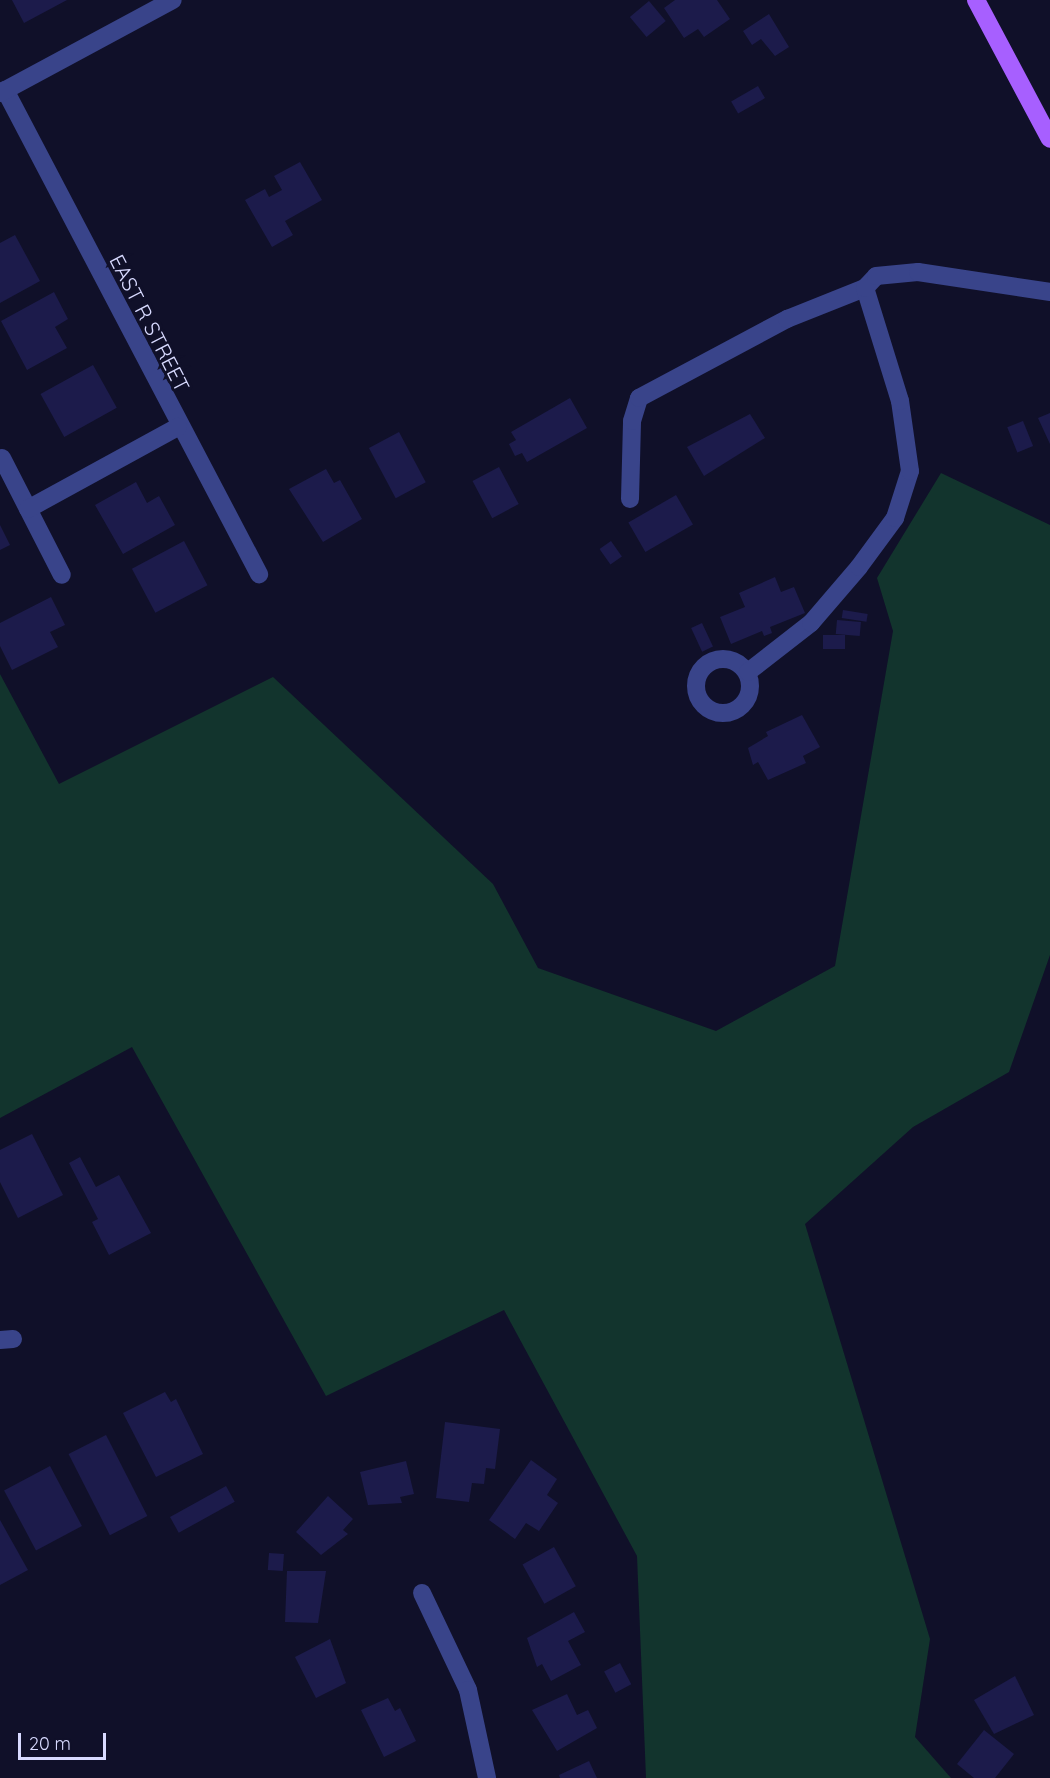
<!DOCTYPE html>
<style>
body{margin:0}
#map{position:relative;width:1050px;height:1778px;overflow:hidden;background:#101029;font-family:Quicksand,sans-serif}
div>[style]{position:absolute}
.green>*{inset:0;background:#12342d}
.building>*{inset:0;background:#1c1b4b;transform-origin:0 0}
.minor>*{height:18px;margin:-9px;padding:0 9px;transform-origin:9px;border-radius:9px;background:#39448a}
.minor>.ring{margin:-9px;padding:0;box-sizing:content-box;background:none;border:18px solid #39448a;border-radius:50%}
.major>*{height:18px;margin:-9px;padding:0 9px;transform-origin:9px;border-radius:9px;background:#a75fff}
span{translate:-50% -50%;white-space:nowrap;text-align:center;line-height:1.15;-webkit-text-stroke:6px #101029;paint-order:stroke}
.street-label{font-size:21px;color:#d8daff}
.scale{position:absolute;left:18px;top:1733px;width:88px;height:27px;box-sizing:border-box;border:3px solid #d8daff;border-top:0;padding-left:8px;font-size:18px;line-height:21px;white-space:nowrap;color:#d8daff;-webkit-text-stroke:4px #101029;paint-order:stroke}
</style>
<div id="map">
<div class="green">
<div style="clip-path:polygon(941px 473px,1050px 525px,1050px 955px,1009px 1072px,913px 1127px,805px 1224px,930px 1639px,915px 1737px,951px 1778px,646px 1778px,637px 1556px,504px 1310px,326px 1396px,132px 1047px,0 1118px,0 674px,59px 784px,273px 677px,493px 884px,538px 968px,716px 1031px,835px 966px,893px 631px,877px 578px)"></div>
</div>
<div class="building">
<div style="clip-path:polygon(12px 0,67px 0,24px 23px)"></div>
<div style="clip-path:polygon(675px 0,717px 0,730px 19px,704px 37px,698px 29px,684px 38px,664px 8px)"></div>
<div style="left:649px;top:1px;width:26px;height:25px;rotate:50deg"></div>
<div style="clip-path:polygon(769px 14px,789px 47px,775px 56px,761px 39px,752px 45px,743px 31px)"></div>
<div style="left:758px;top:86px;width:14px;height:31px;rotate:60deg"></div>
<div style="clip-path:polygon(300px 162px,322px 200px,285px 221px,293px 235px,272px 247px,245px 200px,265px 189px,269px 197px,282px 190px,274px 176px)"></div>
<div style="clip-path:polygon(15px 235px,40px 281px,0 303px,0 243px)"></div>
<div style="clip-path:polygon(54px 292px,68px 319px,55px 327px,67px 348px,27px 370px,1px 321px)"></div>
<div style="left:93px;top:365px;width:49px;height:60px;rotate:61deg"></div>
<div style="clip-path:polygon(570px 398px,587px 428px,527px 462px,522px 453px,515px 456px,509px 444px,516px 440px,511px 432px)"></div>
<div style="clip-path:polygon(1050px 413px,1050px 444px,1038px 418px)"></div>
<div style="clip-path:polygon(750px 414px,765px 438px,704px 476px,687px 447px)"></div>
<div style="left:1023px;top:421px;width:27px;height:17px;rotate:68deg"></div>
<div style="left:399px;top:432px;width:57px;height:34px;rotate:62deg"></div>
<div style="left:499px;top:467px;width:42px;height:30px;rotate:62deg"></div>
<div style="clip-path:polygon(326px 469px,334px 483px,340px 480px,362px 519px,323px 542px,289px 489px)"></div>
<div style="clip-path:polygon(136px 482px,147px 503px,159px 496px,175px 525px,123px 554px,95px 505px)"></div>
<div style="left:676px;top:495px;width:34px;height:55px;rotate:60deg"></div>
<div style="clip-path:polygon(0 525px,10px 545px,0 550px)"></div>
<div style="left:184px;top:541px;width:50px;height:59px;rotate:62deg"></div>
<div style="left:611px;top:541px;width:19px;height:14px;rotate:55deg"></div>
<div style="clip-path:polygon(775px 577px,781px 592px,794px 587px,805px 613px,770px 627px,772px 633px,764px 636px,762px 631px,731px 644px,720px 617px,745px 607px,739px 593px)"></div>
<div style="clip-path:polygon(51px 597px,65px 625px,50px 632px,58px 647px,12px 670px,0 646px,0 623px)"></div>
<div style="left:843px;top:610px;width:25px;height:8px;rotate:9deg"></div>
<div style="left:837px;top:620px;width:24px;height:14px;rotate:5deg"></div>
<div style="left:702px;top:623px;width:26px;height:12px;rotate:65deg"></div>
<div style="left:823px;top:635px;width:22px;height:14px"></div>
<div style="clip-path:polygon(802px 715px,820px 747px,803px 756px,806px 763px,768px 780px,758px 762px,753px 765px,748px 748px,768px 736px,766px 732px)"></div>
<div style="clip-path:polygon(32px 1134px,63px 1195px,18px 1218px,0 1182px,0 1150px)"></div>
<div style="clip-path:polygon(80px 1157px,96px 1187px,119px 1175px,151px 1233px,109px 1255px,92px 1222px,98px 1219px,69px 1163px)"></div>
<div style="clip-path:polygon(165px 1392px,171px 1402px,176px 1399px,203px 1454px,156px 1477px,123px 1413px)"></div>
<div style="clip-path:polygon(445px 1422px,500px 1429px,495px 1469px,486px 1468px,484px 1484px,472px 1483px,469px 1502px,436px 1498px)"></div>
<div style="left:106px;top:1435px;width:91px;height:42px;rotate:63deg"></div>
<div style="clip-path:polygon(531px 1460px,557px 1479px,547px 1495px,558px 1503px,539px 1531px,526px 1523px,515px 1539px,489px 1520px)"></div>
<div style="clip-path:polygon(406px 1461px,414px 1494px,400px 1497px,402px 1503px,368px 1505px,360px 1472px)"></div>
<div style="left:50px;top:1466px;width:68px;height:52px;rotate:62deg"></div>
<div style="left:226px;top:1486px;width:18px;height:64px;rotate:61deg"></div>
<div style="clip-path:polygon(328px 1496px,353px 1519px,343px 1530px,348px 1534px,321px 1555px,296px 1532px)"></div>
<div style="clip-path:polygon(0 1520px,28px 1570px,0 1585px)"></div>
<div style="left:554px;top:1547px;width:45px;height:36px;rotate:61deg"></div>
<div style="left:269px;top:1553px;width:15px;height:17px;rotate:4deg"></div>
<div style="clip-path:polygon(287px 1571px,326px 1571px,318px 1623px,285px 1622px)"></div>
<div style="clip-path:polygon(574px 1612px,585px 1632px,568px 1641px,581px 1665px,551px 1681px,542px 1664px,537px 1667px,527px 1638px)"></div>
<div style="clip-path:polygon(330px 1639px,346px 1683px,316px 1698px,295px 1657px)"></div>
<div style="left:620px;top:1663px;width:24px;height:18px;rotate:62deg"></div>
<div style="clip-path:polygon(1015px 1676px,1034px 1715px,994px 1734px,974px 1700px)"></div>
<div style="clip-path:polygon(567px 1694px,577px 1715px,588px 1710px,597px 1728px,557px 1751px,532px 1710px)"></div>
<div style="clip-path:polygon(388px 1698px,395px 1711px,400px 1708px,416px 1741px,384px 1757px,361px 1710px)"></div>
<div style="clip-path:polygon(984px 1730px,1014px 1754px,995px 1778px,974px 1778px,957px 1764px)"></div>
<div style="clip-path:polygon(589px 1761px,597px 1778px,560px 1778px,559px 1775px)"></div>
</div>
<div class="minor">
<div style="left:5px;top:90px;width:547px;rotate:62.31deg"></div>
<div style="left:0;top:93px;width:196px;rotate:-28.3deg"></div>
<div style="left:2px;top:458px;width:131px;rotate:62.9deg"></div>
<div style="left:630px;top:499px;width:78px;rotate:-88.5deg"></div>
<div style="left:632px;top:421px;width:24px;rotate:-73deg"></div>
<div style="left:639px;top:398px;width:168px;rotate:-28.1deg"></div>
<div style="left:787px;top:319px;width:84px;rotate:-21.7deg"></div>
<div style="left:28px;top:509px;width:171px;rotate:-28.7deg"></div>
<div class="ring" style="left:696px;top:659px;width:36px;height:36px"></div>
<div style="left:748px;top:672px;width:80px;rotate:-37.9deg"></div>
<div style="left:811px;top:623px;width:74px;rotate:-49.4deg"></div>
<div style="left:859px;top:567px;width:61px;rotate:-53.7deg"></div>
<div style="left:895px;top:518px;width:49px;rotate:-72.3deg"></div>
<div style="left:910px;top:471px;width:71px;rotate:-98.1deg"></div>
<div style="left:900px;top:401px;width:118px;rotate:-107.2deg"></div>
<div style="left:865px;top:288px;width:16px;rotate:-47deg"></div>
<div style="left:876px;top:276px;width:42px;rotate:-5.4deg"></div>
<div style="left:918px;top:272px;width:134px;rotate:8.6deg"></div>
<div style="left:0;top:1340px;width:13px;rotate:-4deg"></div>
<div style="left:422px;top:1593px;width:107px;rotate:64.6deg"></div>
<div style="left:468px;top:1690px;width:90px;rotate:77.8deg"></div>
</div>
<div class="major">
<div style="left:976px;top:0;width:157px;rotate:62deg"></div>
</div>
<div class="street-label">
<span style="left:150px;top:323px;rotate:63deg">EAST R STREET</span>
</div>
<div class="scale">20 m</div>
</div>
